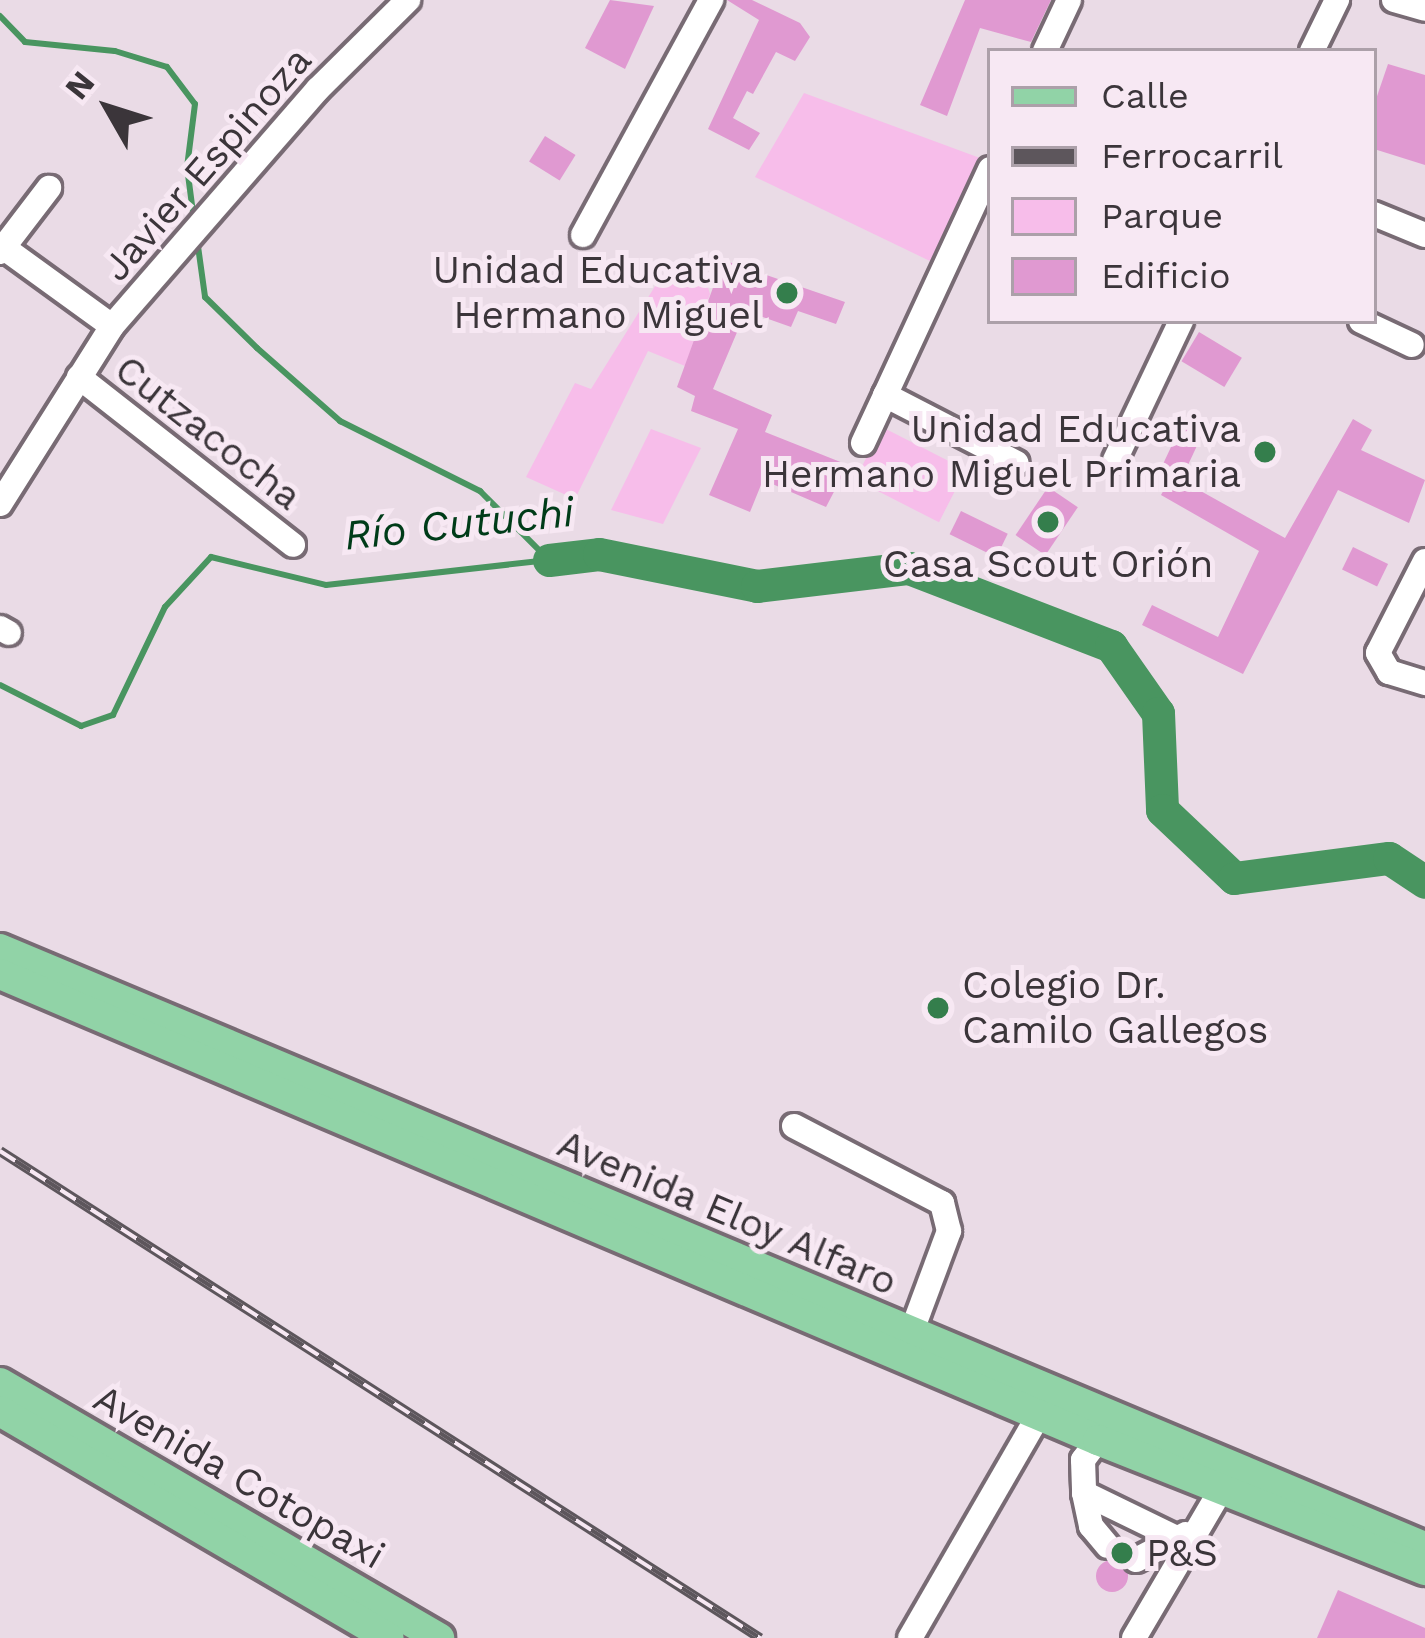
<!DOCTYPE html>
<meta charset="utf-8">
<style>
body{margin:0}
#map{position:relative;width:1425px;height:1638px;overflow:hidden;background:#eadbe6;font-family:"Work Sans",sans-serif}
div>[style]{position:absolute}
.green>*{inset:0;background:#f7bdea;transform-origin:0 0}
.stream>*{height:6px;margin:-3px;padding:0 3px;transform-origin:3px;border-radius:3px;background:#499560}
.river>*{height:33px;margin:-16.5px;padding:0 16.5px;transform-origin:16.5px;border-radius:16.5px;background:#499560}
.building>*{inset:0;background:#e099d1;transform-origin:0 0}
.round{border-radius:50%}
.roads{filter:drop-shadow(3px 0 #786b74) drop-shadow(-3px 0 #786b74) drop-shadow(0 3px #786b74) drop-shadow(0 -3px #786b74)}
.minor>*{height:24px;margin:-12px;padding:0 12px;transform-origin:12px;border-radius:12px;background:#fff}
.major>*{height:30px;margin:-15px;padding:0 15px;transform-origin:15px;border-radius:15px;background:#91d3a7}
.rail>*{height:10px;margin-top:-5px;transform-origin:0;background:repeating-linear-gradient(90deg,#f7e8f3 0 18px,#5d565c 0 36px);box-sizing:border-box;border-block:3px solid #5d565c}
.dots>*{width:33px;height:33px;translate:-50% -50%;box-sizing:border-box;border:6px solid #f7e8f3;border-radius:50%}
span{translate:-50% -50%;white-space:nowrap;text-align:center;line-height:1.15;-webkit-text-stroke:10px #f7e8f3;paint-order:stroke}
.street-label{font-size:39px;color:#3b353a}
.poi-label{font-size:39px;color:#3b353a}
.right{translate:-100% -50%;text-align:right}
.left{translate:0 -50%;text-align:left}
.water-label{font-size:42px;color:#003c19;font-style:italic}
.legend{position:absolute;left:987px;top:48px;width:390px;height:276px;box-sizing:border-box;background:#f7e8f3;border:3px solid #aca0a9;margin:0;padding:15px 21px;list-style:none;font-size:36px;color:#3b353a}
.legend li{display:flex;align-items:center;gap:24px;height:60px}
.legend b{width:60px;border:3px solid #aca0a9}
.north{position:absolute;left:48px;top:48px;width:120px;height:120px;-webkit-text-stroke:9px #f7e8f3;paint-order:stroke;rotate:309deg;font-size:33px;font-weight:700;line-height:48px;text-align:center;color:#3b353a}
.north::after{content:'';display:block;margin:auto;width:42px;height:54px;background:#3b353a;clip-path:polygon(50% 0,100% 100%,50% 72%,0 100%)}
</style>
<div id="map">
<div class="green">
<div style="clip-path:polygon(804px 93px,980px 158px,932px 262px,755px 177px)"></div>
<div style="clip-path:polygon(662px 275px,706px 281px,710px 294px,685px 366px,648px 351px,575px 499px,526px 477px,575px 383px,591px 389px)"></div>
<div style="left:882px;top:427px;width:94px;height:59px;rotate:27deg"></div>
<div style="clip-path:polygon(651px 429px,701px 448px,663px 524px,611px 510px)"></div>
</div>
<div class="stream">
<div style="left:0;top:16px;width:36px;rotate:46deg"></div>
<div style="left:25px;top:42px;width:90px;rotate:5.7deg"></div>
<div style="left:115px;top:51px;width:54px;rotate:17.1deg"></div>
<div style="left:167px;top:67px;width:46px;rotate:52.9deg"></div>
<div style="left:195px;top:104px;width:64px;rotate:97.2deg"></div>
<div style="left:187px;top:167px;width:53px;rotate:82.5deg"></div>
<div style="left:197px;top:239px;width:59px;rotate:82.1deg"></div>
<div style="left:205px;top:297px;width:73px;rotate:44.4deg"></div>
<div style="left:257px;top:348px;width:111px;rotate:41.3deg"></div>
<div style="left:340px;top:421px;width:157px;rotate:26.6deg"></div>
<div style="left:480px;top:491px;width:98px;rotate:45deg"></div>
<div style="left:0;top:685px;width:91px;rotate:26.8deg"></div>
<div style="left:81px;top:726px;width:34px;rotate:-19deg"></div>
<div style="left:113px;top:715px;width:120px;rotate:-64.3deg"></div>
<div style="left:165px;top:607px;width:68px;rotate:-47.4deg"></div>
<div style="left:211px;top:557px;width:118px;rotate:13.7deg"></div>
<div style="left:326px;top:585px;width:224px;rotate:-6.4deg"></div>
</div>
<div class="river">
<div style="left:549px;top:560px;width:50px;rotate:-6.8deg"></div>
<div style="left:599px;top:554px;width:161px;rotate:11.4deg"></div>
<div style="left:757px;top:586px;width:153px;rotate:-6.8deg"></div>
<div style="left:909px;top:568px;width:217px;rotate:21.1deg"></div>
<div style="left:1111px;top:646px;width:82px;rotate:55deg"></div>
<div style="left:1158px;top:713px;width:97px;rotate:87.6deg"></div>
<div style="left:1162px;top:810px;width:99px;rotate:43.4deg"></div>
<div style="left:1234px;top:878px;width:156px;rotate:-7.4deg"></div>
<div style="left:1389px;top:858px;width:43px;rotate:33.7deg"></div>
</div>
<div class="building">
<div style="clip-path:polygon(610px 0,654px 6px,625px 69px,585px 48px)"></div>
<div style="clip-path:polygon(727px 0,752px 0,800px 23px,810px 37px,795px 61px,776px 52px,753px 94px,747px 91px,733px 118px,760px 133px,749px 150px,708px 129px,759px 20px)"></div>
<div style="clip-path:polygon(965px 0,1051px 0,1031px 42px,980px 28px,947px 116px,920px 105px)"></div>
<div style="clip-path:polygon(1388px 64px,1425px 75px,1425px 165px,1374px 149px,1374px 105px)"></div>
<div style="left:545px;top:136px;width:36px;height:30px;rotate:32deg"></div>
<div style="clip-path:polygon(723px 260px,845px 302px,836px 324px,798px 311px,791px 327px,746px 311px,713px 389px,772px 415px,765px 432px,848px 465px,826px 507px,763px 480px,750px 512px,709px 495px,738px 429px,691px 411px,695px 396px,677px 387px)"></div>
<div style="left:1199px;top:332px;width:50px;height:34px;rotate:31deg"></div>
<div style="left:1185px;top:417px;width:23px;height:53px;rotate:25deg"></div>
<div style="clip-path:polygon(1353px 419px,1372px 430px,1361px 450px,1425px 480px,1409px 523px,1338px 490px,1243px 674px,1142px 625px,1152px 605px,1218px 637px,1259px 551px,1161px 495px,1172px 475px,1285px 538px)"></div>
<div style="left:1048px;top:487px;width:36px;height:58px;rotate:34deg"></div>
<div style="left:961px;top:511px;width:52px;height:26px;rotate:26deg"></div>
<div style="left:1353px;top:547px;width:39px;height:25px;rotate:26deg"></div>
<div class="round" style="left:1096px;top:1560px;width:32px;height:32px"></div>
<div style="clip-path:polygon(1338px 1590px,1425px 1628px,1425px 1638px,1317px 1638px)"></div>
</div>
<div class="roads">
<div class="minor">
<div style="left:1394px;top:0;width:32px;rotate:16deg"></div>
<div style="left:1045px;top:51px;width:56px;rotate:-64.8deg"></div>
<div style="left:1312px;top:51px;width:57px;rotate:-63.9deg"></div>
<div style="left:1374px;top:214px;width:55px;rotate:22.4deg"></div>
<div style="left:583px;top:235px;width:268px;rotate:-61.4deg"></div>
<div style="left:0;top:245px;width:138px;rotate:35.9deg"></div>
<div style="left:0;top:252px;width:81px;rotate:-52.6deg"></div>
<div style="left:1361px;top:321px;width:56px;rotate:25.2deg"></div>
<div style="left:79px;top:377px;width:272px;rotate:38.1deg"></div>
<div style="left:885px;top:395px;width:148px;rotate:27.3deg"></div>
<div style="left:863px;top:443px;width:302px;rotate:-65.1deg"></div>
<div style="left:1115px;top:460px;width:154px;rotate:-64.6deg"></div>
<div style="left:0;top:504px;width:210px;rotate:-57.8deg"></div>
<div style="left:112px;top:326px;width:314px;rotate:-49deg"></div>
<div style="left:318px;top:89px;width:127px;rotate:-44.7deg"></div>
<div style="left:1425px;top:561px;width:103px;rotate:117.1deg"></div>
<div style="left:1378px;top:653px;width:22px;rotate:60deg"></div>
<div style="left:1389px;top:672px;width:38px;rotate:17deg"></div>
<div style="left:0;top:628px;width:10px;rotate:29deg"></div>
<div style="left:794px;top:1126px;width:167px;rotate:27.5deg"></div>
<div style="left:942px;top:1203px;width:29px;rotate:76deg"></div>
<div style="left:949px;top:1231px;width:109px;rotate:110.4deg"></div>
<div style="left:1098px;top:1440px;width:25px;rotate:127deg"></div>
<div style="left:1083px;top:1460px;width:33px;rotate:88deg"></div>
<div style="left:1084px;top:1493px;width:34px;rotate:78deg"></div>
<div style="left:1091px;top:1526px;width:26px;rotate:50deg"></div>
<div style="left:1084px;top:1493px;width:108px;rotate:25.9deg"></div>
<div style="left:1136px;top:1560px;width:56px;rotate:-27.5deg"></div>
<div style="left:910px;top:1638px;width:258px;rotate:-60deg"></div>
<div style="left:1134px;top:1638px;width:172px;rotate:-59.6deg"></div>
</div>
<div class="major">
<div style="left:0;top:949px;width:1545px;rotate:22.77deg"></div>
<div style="left:0;top:974px;width:1193px;rotate:23deg"></div>
<div style="left:1098px;top:1440px;width:352px;rotate:21.7deg"></div>
<div style="left:0;top:1383px;width:508px;rotate:30.15deg"></div>
<div style="left:0;top:1411px;width:450px;rotate:30.3deg"></div>
</div>
</div>
<div class="rail">
<div style="left:0;top:1151px;width:903px;rotate:32.65deg"></div>
</div>
<div class="dots">
<div style="left:787px;top:293px;background:#347e4c"></div>
<div style="left:1265px;top:452px;background:#347e4c"></div>
<div style="left:1048px;top:522px;background:#347e4c"></div>
<div style="left:938px;top:1008px;background:#347e4c"></div>
<div style="left:1122px;top:1553px;background:#347e4c"></div>
</div>
<div class="street-label">
<span style="left:207px;top:164px;rotate:-49deg">Javier Espinoza</span>
<span style="left:208px;top:433px;rotate:38deg">Cutzacocha</span>
<span style="left:727px;top:1213px;rotate:23deg">Avenida Eloy Alfaro</span>
<span style="left:239px;top:1477px;rotate:30deg">Avenida Cotopaxi</span>
</div>
<div class="poi-label">
<span class="right" style="left:763px;top:293px">Unidad Educativa<br>Hermano Miguel</span>
<span class="right" style="left:1241px;top:452px">Unidad Educativa<br>Hermano Miguel Primaria</span>
<span style="left:1048px;top:564px">Casa Scout Orión</span>
<span class="left" style="left:962px;top:1008px">Colegio Dr.<br>Camilo Gallegos</span>
<span class="left" style="left:1146px;top:1553px">P&amp;S</span>
</div>
<div class="water-label">
<span style="left:459px;top:524px;rotate:-6deg">Río Cutuchi</span>
</div>
<ul class="legend">
<li><b style="height:15px;background:#91d3a7"></b>Calle</li>
<li><b style="height:15px;background:#5d565c"></b>Ferrocarril</li>
<li><b style="height:33px;background:#f7bdea"></b>Parque</li>
<li><b style="height:33px;background:#e099d1"></b>Edificio</li>
</ul>
<div class="north">N</div>
</div>
